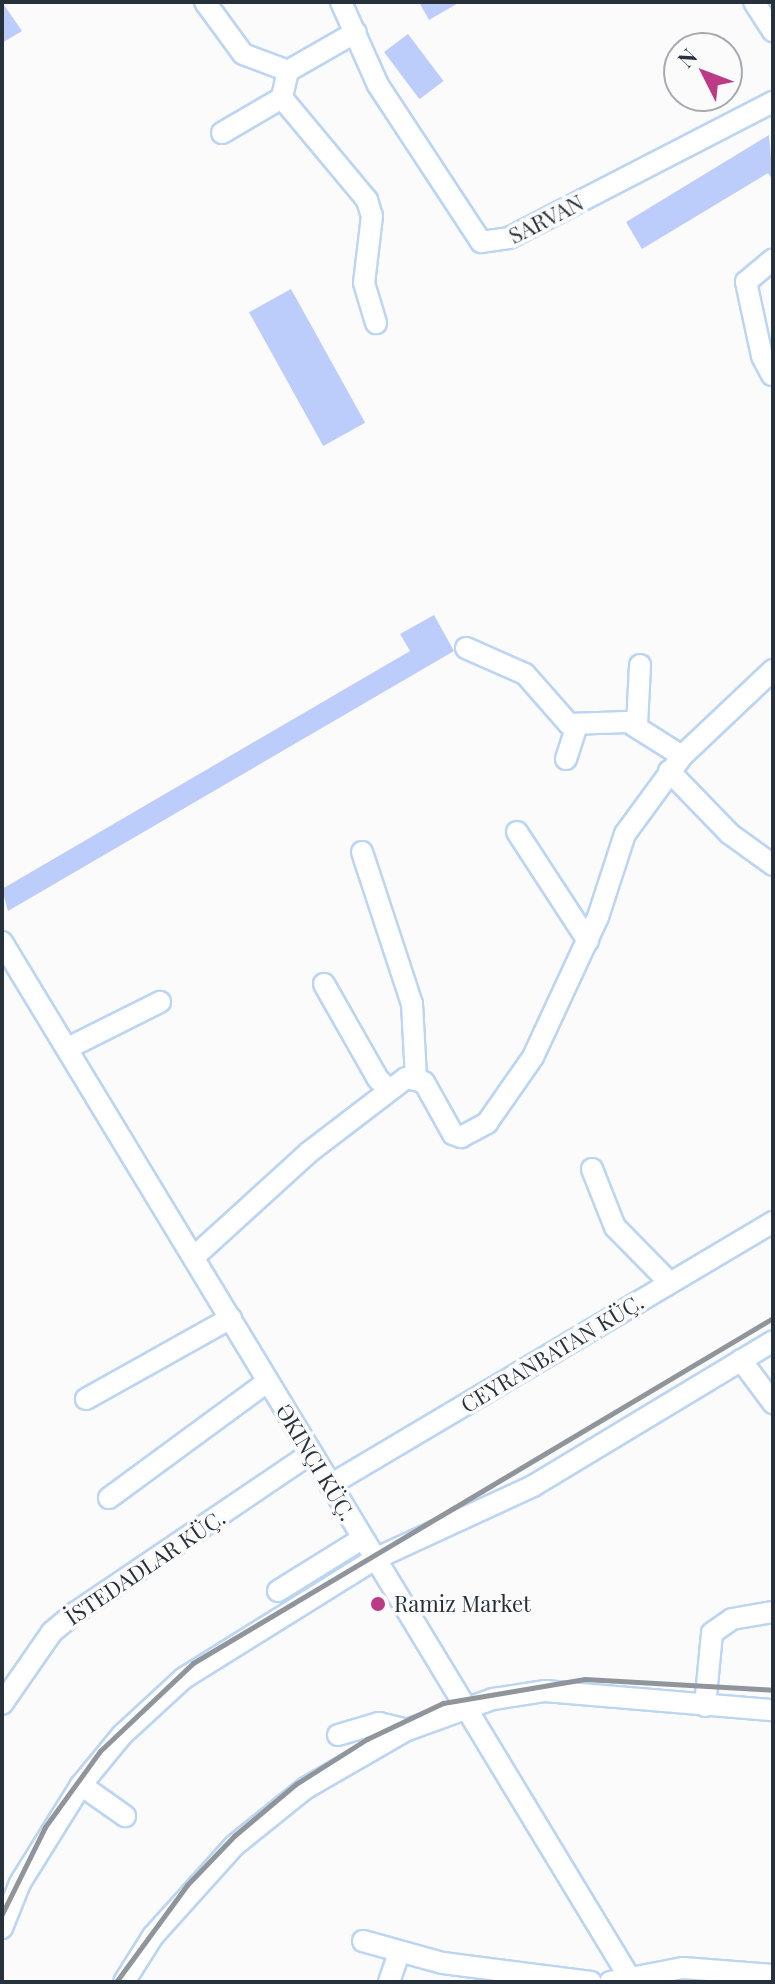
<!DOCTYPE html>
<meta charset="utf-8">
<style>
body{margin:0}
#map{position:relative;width:775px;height:1984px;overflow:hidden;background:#fbfbfb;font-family:"Playfair Display",serif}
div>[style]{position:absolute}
.building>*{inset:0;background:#bdcdfb;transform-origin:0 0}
.roads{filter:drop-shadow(2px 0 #bbd5f2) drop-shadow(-2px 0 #bbd5f2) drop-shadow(0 2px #bbd5f2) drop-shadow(0 -2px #bbd5f2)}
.minor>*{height:20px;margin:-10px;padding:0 10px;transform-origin:10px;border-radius:10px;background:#fff}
.rail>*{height:5px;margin:-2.5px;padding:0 2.5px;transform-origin:2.5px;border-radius:2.5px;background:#8f959a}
.dots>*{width:22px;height:22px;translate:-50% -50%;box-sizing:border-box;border:4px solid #fbfbfb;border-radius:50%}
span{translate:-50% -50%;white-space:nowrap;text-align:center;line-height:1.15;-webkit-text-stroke:7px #fbfbfb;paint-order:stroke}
.street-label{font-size:22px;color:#26313c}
.poi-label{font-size:22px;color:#26313c}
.left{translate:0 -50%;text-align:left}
.frame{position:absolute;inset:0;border:4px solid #26313c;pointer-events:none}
.north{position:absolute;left:663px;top:32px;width:80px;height:80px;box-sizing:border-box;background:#fbfbfb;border:2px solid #a6aaaf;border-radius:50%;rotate:312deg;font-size:22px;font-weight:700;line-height:32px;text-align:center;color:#26313c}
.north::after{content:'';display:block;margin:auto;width:28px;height:36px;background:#bb3b87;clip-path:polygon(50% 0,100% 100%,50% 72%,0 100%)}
</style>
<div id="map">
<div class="building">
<div style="clip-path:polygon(2px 2px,22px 31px,2px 43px)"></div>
<div style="clip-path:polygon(419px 2px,460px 2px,429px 20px)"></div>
<div style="left:408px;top:34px;width:59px;height:30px;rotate:53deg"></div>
<div style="clip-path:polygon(769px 135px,773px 181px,768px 173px,642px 249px,626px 222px)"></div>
<div style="left:291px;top:289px;width:153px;height:48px;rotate:61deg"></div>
<div style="clip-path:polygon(434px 615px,454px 651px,8px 911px,2px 889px,410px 651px,400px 634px)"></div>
</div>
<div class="roads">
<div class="minor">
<div style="left:205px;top:2px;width:64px;rotate:53.8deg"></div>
<div style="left:243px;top:54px;width:48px;rotate:20.7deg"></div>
<div style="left:288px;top:71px;width:28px;rotate:103deg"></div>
<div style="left:282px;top:98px;width:133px;rotate:50.2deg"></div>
<div style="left:367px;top:200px;width:17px;rotate:73deg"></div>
<div style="left:372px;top:216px;width:67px;rotate:96.8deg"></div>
<div style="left:364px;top:283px;width:42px;rotate:73.3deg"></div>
<div style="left:341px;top:2px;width:91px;rotate:66deg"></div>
<div style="left:378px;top:85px;width:188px;rotate:56.7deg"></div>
<div style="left:481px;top:242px;width:28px;rotate:-8deg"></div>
<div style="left:509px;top:238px;width:297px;rotate:-27.3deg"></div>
<div style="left:754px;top:2px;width:35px;rotate:57deg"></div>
<div style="left:288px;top:71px;width:78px;rotate:-29.8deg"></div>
<div style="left:222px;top:133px;width:69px;rotate:-30.3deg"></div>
<div style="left:772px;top:375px;width:21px;rotate:-118deg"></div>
<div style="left:762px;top:356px;width:76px;rotate:-102.2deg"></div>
<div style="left:746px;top:282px;width:35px;rotate:-40deg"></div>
<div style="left:466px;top:648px;width:64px;rotate:23.8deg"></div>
<div style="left:525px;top:674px;width:67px;rotate:48.7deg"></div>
<div style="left:569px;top:724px;width:59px;rotate:-1.9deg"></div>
<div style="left:628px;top:722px;width:64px;rotate:32.2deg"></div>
<div style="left:637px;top:725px;width:60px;rotate:-87.1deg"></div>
<div style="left:566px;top:759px;width:35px;rotate:-72deg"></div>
<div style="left:669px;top:771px;width:88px;rotate:45.9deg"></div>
<div style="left:730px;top:834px;width:53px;rotate:35.8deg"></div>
<div style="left:517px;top:832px;width:130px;rotate:56.9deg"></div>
<div style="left:362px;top:852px;width:160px;rotate:71.8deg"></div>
<div style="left:412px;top:1004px;width:73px;rotate:86.9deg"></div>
<div style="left:2px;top:942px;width:1216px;rotate:58.79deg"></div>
<div style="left:324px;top:984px;width:109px;rotate:60.4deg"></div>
<div style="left:378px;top:1079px;width:16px;rotate:43deg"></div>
<div style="left:68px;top:1048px;width:103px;rotate:-26.6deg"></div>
<div style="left:592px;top:1169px;width:62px;rotate:68.4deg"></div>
<div style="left:615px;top:1227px;width:78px;rotate:45.5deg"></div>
<div style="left:195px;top:1256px;width:153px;rotate:-42.3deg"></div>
<div style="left:308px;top:1153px;width:123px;rotate:-37.4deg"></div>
<div style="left:406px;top:1078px;width:18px;rotate:13deg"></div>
<div style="left:424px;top:1082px;width:60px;rotate:60.9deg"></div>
<div style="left:453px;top:1134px;width:9px;rotate:21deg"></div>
<div style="left:461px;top:1137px;width:30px;rotate:-28deg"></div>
<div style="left:487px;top:1123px;width:80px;rotate:-55.1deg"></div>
<div style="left:533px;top:1057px;width:154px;rotate:-65.1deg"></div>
<div style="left:598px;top:917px;width:87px;rotate:-72deg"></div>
<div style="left:625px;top:834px;width:97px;rotate:-53.8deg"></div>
<div style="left:682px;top:756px;width:125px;rotate:-43.4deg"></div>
<div style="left:741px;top:1360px;width:54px;rotate:53.3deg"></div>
<div style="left:86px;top:1399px;width:166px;rotate:-29.2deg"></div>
<div style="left:330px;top:1485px;width:515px;rotate:-30.7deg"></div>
<div style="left:109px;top:1498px;width:197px;rotate:-36.3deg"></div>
<div style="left:278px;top:1591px;width:99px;rotate:-31.8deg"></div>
<div style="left:2px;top:1704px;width:88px;rotate:-55.2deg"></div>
<div style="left:52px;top:1632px;width:30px;rotate:-40deg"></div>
<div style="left:75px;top:1613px;width:285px;rotate:-34.1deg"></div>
<div style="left:705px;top:1706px;width:73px;rotate:-84.5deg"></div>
<div style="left:712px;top:1633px;width:24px;rotate:-35deg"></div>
<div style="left:732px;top:1619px;width:42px;rotate:-9.7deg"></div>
<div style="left:338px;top:1735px;width:43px;rotate:-16.3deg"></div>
<div style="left:379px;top:1723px;width:29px;rotate:14deg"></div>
<div style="left:81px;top:1785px;width:54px;rotate:35.2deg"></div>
<div style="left:2px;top:1928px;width:48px;rotate:-68.2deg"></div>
<div style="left:20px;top:1883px;width:115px;rotate:-58.1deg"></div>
<div style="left:81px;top:1785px;width:65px;rotate:-50.6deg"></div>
<div style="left:122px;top:1735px;width:84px;rotate:-42.6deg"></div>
<div style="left:184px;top:1678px;width:225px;rotate:-31.9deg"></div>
<div style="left:375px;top:1559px;width:174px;rotate:-24.8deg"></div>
<div style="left:533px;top:1486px;width:280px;rotate:-31.1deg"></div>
<div style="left:363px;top:1941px;width:83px;rotate:15.4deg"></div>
<div style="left:443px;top:1963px;width:149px;rotate:7.3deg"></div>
<div style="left:124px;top:1982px;width:54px;rotate:-57.8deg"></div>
<div style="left:153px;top:1936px;width:122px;rotate:-48deg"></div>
<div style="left:235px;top:1845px;width:91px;rotate:-38.8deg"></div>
<div style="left:306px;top:1788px;width:116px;rotate:-29.9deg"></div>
<div style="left:407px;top:1730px;width:91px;rotate:-19.8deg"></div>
<div style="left:493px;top:1699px;width:53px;rotate:-8.7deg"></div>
<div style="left:545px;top:1691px;width:229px;rotate:4.8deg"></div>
<div style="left:389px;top:1982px;width:31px;rotate:-71deg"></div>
<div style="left:610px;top:1982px;width:74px;rotate:-10.9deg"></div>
<div style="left:683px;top:1968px;width:90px;rotate:4.4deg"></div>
</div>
</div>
<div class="rail">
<div style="left:2px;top:1914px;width:97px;rotate:-63.7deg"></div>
<div style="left:45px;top:1827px;width:94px;rotate:-54.1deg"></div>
<div style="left:100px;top:1751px;width:128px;rotate:-43.4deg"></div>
<div style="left:193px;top:1663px;width:675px;rotate:-30.75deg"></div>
<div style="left:116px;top:1982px;width:120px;rotate:-53.8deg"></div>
<div style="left:187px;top:1885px;width:68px;rotate:-46.2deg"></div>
<div style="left:234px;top:1836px;width:81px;rotate:-40deg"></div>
<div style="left:296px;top:1784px;width:84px;rotate:-32.4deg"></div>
<div style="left:367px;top:1739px;width:84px;rotate:-25.3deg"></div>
<div style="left:443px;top:1703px;width:144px;rotate:-9.6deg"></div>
<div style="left:585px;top:1679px;width:188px;rotate:3.3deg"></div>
</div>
<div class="dots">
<div style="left:378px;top:1604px;background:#bb3b87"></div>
</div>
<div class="street-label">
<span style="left:546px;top:219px;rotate:-27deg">SARVAN</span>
<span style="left:552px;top:1353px;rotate:-31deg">CEYRANBATAN KÜÇ.</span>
<span style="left:316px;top:1462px;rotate:59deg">ƏKINÇI KÜÇ.</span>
<span style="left:145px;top:1567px;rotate:-34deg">İSTEDADLAR KÜÇ.</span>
</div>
<div class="poi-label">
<span class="left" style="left:394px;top:1604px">Ramiz Market</span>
</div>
<div class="frame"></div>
<div class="north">N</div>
</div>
